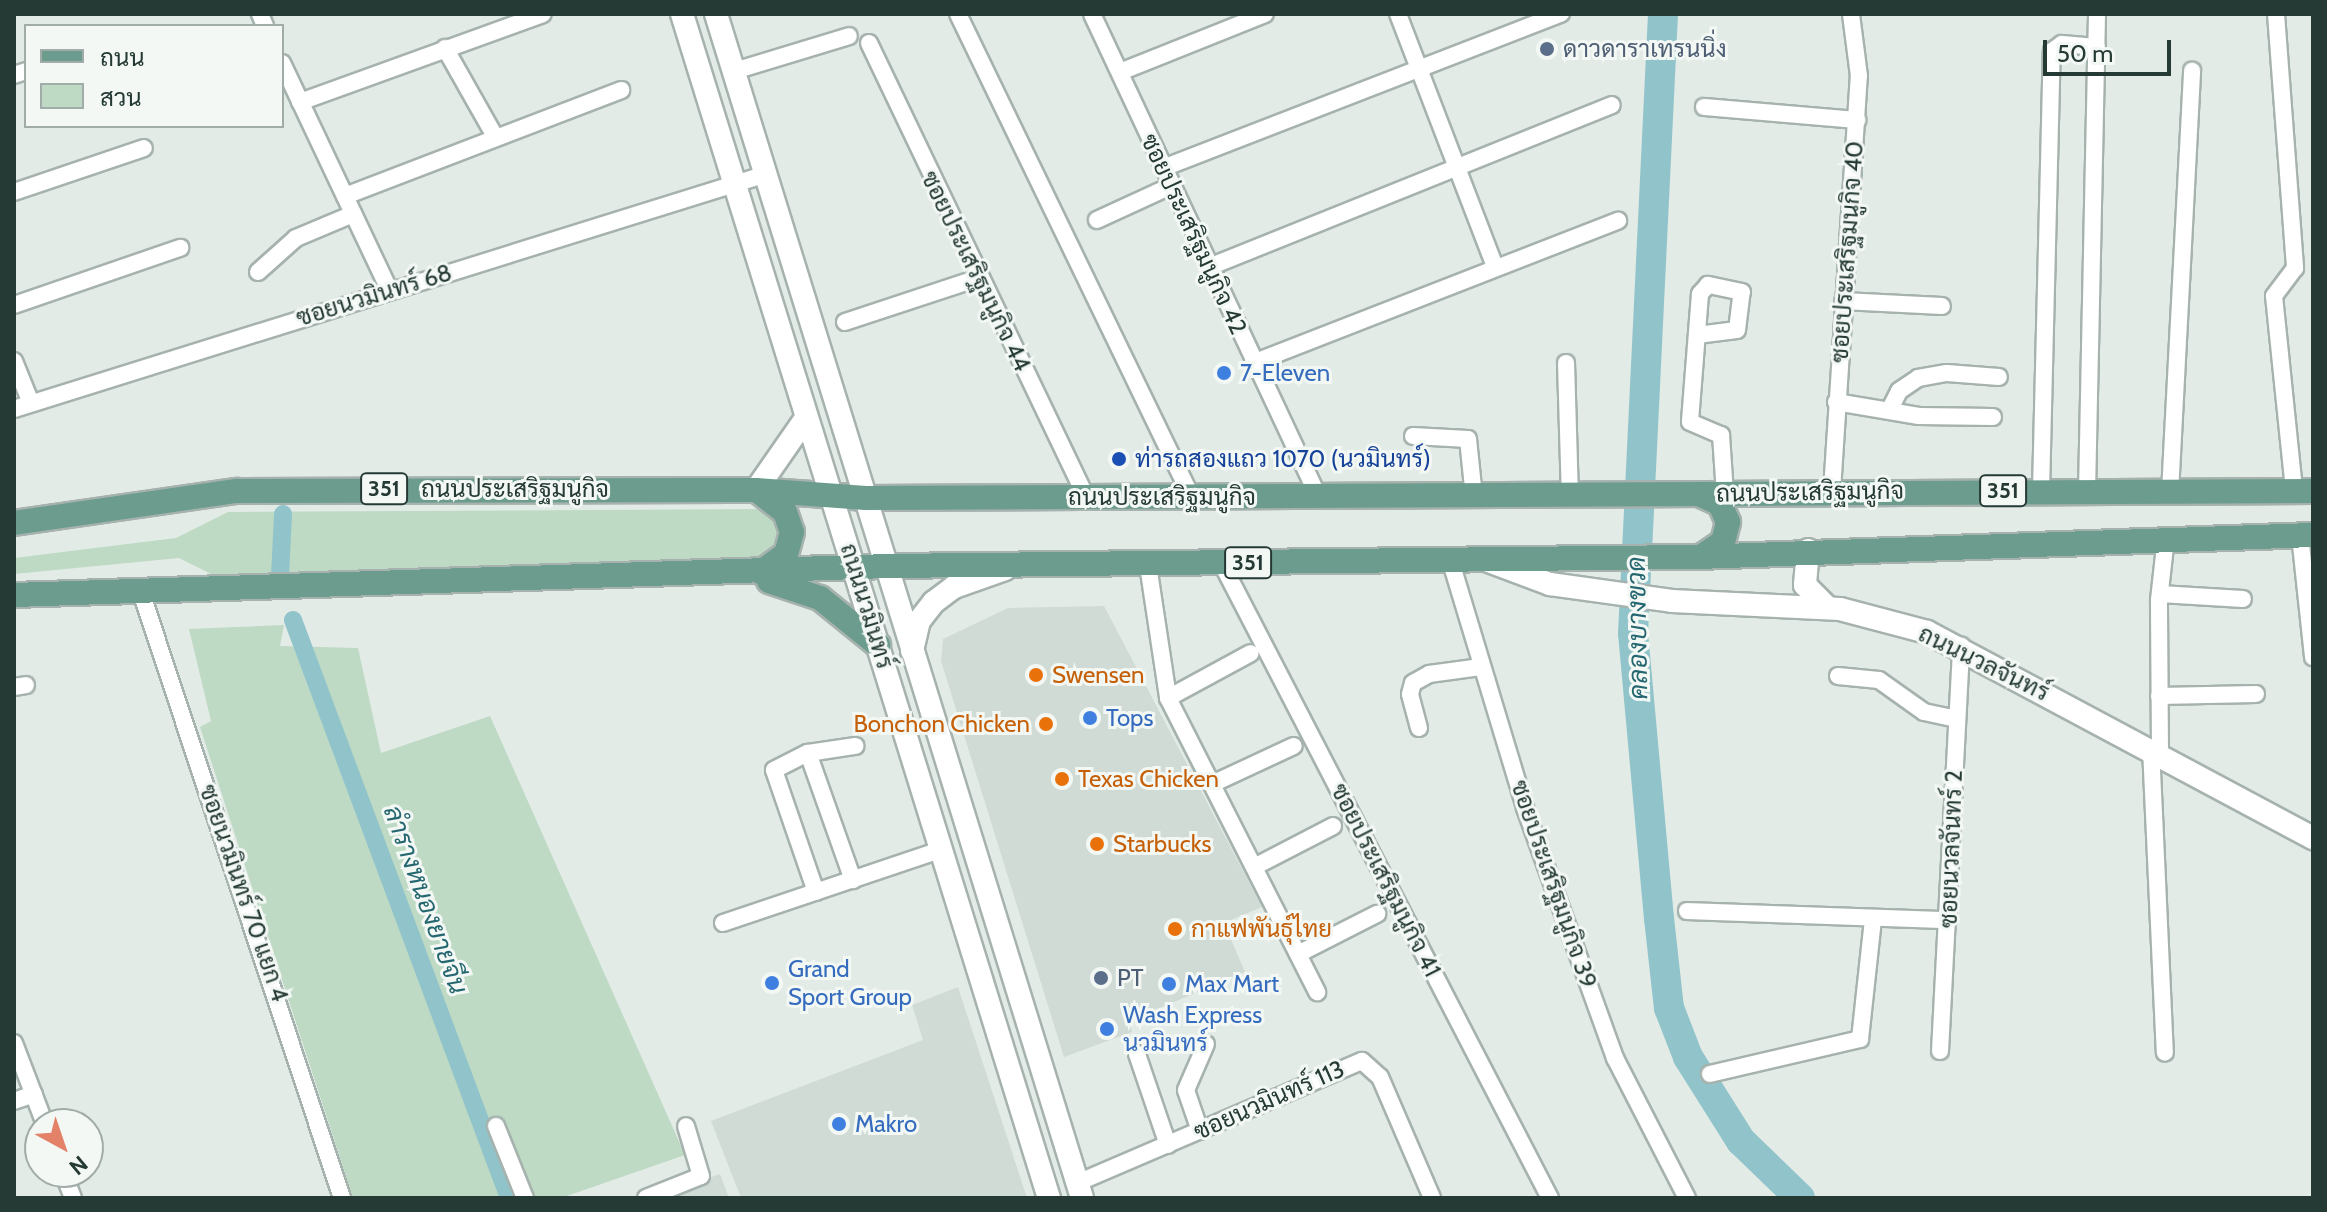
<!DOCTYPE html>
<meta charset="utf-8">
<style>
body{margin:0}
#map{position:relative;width:2327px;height:1212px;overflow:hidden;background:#e3ebe7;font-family:Cabin,Sarabun,sans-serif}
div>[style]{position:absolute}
.built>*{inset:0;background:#d1dbd6}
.green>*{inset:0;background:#bedac4}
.canal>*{height:18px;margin:-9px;padding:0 9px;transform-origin:9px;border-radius:9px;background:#91c4ca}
.river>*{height:30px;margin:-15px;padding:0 15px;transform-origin:15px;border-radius:15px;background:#91c4ca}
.roads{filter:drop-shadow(2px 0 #a6b2ae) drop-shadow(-2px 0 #a6b2ae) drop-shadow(0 2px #a6b2ae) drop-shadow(0 -2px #a6b2ae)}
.minor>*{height:16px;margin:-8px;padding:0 8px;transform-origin:8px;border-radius:8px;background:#fff}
.secondary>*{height:22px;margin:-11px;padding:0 11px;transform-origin:11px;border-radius:11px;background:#fff}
.primary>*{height:24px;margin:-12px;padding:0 12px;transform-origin:12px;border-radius:12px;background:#6c9c8d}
.dots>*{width:22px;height:22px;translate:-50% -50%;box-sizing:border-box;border:4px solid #f3f8f5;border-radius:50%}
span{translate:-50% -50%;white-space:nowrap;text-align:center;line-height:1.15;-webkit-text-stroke:6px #f3f8f5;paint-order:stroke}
.shield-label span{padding:2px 6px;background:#f3f8f5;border:2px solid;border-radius:6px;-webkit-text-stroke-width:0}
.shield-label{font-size:22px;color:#253a34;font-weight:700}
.service-label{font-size:24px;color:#4e5e75}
.left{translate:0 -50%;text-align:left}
.street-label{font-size:24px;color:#253a34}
.shop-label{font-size:24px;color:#366cbe}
.transit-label{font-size:24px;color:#164399}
.food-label{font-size:24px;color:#c56008}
.right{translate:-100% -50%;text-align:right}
.water-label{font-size:26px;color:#256770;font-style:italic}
.frame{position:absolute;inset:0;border:16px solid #253a34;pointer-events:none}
.legend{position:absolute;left:24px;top:24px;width:260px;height:104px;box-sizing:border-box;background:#f3f8f5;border:2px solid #a1aca8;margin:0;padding:10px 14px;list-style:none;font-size:24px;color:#253a34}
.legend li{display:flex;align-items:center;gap:16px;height:40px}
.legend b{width:40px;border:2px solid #a1aca8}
.north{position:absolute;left:24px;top:1108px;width:80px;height:80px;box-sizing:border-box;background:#f3f8f5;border:2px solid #a1aca8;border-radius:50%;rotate:140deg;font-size:22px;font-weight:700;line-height:32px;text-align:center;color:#253a34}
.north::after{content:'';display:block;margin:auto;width:28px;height:36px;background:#e38269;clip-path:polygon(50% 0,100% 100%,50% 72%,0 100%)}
.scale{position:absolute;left:2043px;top:40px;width:128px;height:36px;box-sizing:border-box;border:4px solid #253a34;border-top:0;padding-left:10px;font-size:24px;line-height:28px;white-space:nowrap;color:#253a34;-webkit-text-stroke:6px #f3f8f5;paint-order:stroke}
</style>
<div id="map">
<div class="built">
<div style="clip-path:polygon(1104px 606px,1262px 907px,1224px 923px,1245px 972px,1129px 1021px,1132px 1032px,1064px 1057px,941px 661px,943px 639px,1008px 608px)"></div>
<div style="clip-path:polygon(958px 987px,1027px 1198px,741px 1198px,711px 1121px,923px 1040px,912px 1005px)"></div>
<div style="clip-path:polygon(720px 1174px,729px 1198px,651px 1198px)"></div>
</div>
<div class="green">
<div style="clip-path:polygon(765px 509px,778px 519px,783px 545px,766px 565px,229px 583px,179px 558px,14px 574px,14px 558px,176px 538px,228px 512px)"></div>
<div style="clip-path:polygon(284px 625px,280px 646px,358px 648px,381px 753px,490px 716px,685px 1155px,561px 1198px,353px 1198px,200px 727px,211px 721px,189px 629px)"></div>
</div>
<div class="canal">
<div style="left:280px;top:576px;width:62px;rotate:-87.2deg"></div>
<div style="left:293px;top:620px;width:617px;rotate:69.51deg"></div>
</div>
<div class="river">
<div style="left:1663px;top:14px;width:620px;rotate:92.77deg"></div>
<div style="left:1633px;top:633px;width:286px;rotate:84.8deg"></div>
<div style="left:1659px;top:918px;width:91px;rotate:83.7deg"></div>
<div style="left:1669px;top:1008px;width:53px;rotate:68.8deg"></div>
<div style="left:1688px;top:1057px;width:99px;rotate:57.8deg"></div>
<div style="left:1741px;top:1141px;width:82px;rotate:44deg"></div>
</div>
<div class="roads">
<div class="minor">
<div style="left:260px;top:14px;width:13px;rotate:67deg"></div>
<div style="left:958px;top:14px;width:535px;rotate:64.2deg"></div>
<div style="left:1092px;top:14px;width:532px;rotate:64.88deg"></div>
<div style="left:1398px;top:14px;width:271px;rotate:69deg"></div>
<div style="left:2276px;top:14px;width:255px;rotate:85.7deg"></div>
<div style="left:2295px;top:268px;width:35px;rotate:127deg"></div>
<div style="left:2274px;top:296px;width:196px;rotate:84.1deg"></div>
<div style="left:869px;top:43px;width:503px;rotate:64.45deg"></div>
<div style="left:445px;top:48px;width:103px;rotate:60.5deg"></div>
<div style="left:282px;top:63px;width:250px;rotate:64.7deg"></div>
<div style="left:734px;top:71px;width:120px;rotate:-16.9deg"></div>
<div style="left:1120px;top:72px;width:156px;rotate:-21.8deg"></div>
<div style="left:14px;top:75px;width:13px;rotate:-18deg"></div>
<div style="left:300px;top:102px;width:258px;rotate:-19.9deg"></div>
<div style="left:1704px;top:107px;width:154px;rotate:4.9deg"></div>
<div style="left:1163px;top:168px;width:427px;rotate:-21.2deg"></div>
<div style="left:14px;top:192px;width:137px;rotate:-18.7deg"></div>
<div style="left:345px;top:196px;width:296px;rotate:-21deg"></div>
<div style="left:1097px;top:220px;width:81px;rotate:-24.7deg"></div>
<div style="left:1209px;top:267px;width:434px;rotate:-21.9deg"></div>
<div style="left:258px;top:272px;width:51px;rotate:-41.8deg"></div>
<div style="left:296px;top:238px;width:62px;rotate:-22.8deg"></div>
<div style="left:1843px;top:301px;width:99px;rotate:2.9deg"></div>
<div style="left:14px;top:305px;width:176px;rotate:-19deg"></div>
<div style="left:845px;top:322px;width:140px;rotate:-18.3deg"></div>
<div style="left:1697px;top:335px;width:40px;rotate:-7.1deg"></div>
<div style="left:1737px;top:330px;width:38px;rotate:-83deg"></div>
<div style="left:1742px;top:292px;width:35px;rotate:-168deg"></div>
<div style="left:1708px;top:285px;width:12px;rotate:132deg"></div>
<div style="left:1700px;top:294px;width:128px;rotate:94.5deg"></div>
<div style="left:1690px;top:422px;width:34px;rotate:23deg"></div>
<div style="left:1721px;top:435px;width:58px;rotate:86.1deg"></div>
<div style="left:14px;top:361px;width:45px;rotate:68deg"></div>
<div style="left:1253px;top:363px;width:392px;rotate:-21.3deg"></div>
<div style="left:1566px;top:363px;width:134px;rotate:88.3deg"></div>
<div style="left:1836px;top:402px;width:84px;rotate:9.6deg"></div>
<div style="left:1919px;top:416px;width:74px;rotate:0.8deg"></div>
<div style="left:14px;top:409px;width:788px;rotate:-17.35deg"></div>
<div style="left:1890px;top:409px;width:20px;rotate:-63deg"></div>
<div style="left:1899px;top:391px;width:23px;rotate:-34deg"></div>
<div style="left:1918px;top:378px;width:29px;rotate:-10deg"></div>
<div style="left:1947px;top:373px;width:52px;rotate:4.4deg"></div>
<div style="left:1413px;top:436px;width:55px;rotate:3.1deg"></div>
<div style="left:1468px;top:439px;width:58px;rotate:84.1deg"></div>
<div style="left:1832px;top:491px;width:416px;rotate:-86.3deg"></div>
<div style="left:1859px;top:76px;width:63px;rotate:-97.4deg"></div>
<div style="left:2041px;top:491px;width:440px;rotate:-88.6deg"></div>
<div style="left:2052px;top:51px;width:12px;rotate:-35deg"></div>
<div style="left:2062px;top:44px;width:35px;rotate:5deg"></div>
<div style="left:2087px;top:492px;width:478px;rotate:-88.8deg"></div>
<div style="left:2170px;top:493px;width:423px;rotate:-87deg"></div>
<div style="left:2300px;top:535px;width:123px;rotate:83.9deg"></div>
<div style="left:1450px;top:559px;width:260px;rotate:73.2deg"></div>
<div style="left:1525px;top:808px;width:266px;rotate:70.2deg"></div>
<div style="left:1615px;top:1058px;width:157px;rotate:62.8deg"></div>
<div style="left:1222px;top:564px;width:714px;rotate:62.65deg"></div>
<div style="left:1148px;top:565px;width:134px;rotate:81.4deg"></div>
<div style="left:1168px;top:698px;width:330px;rotate:63.1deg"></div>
<div style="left:140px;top:589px;width:642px;rotate:71.65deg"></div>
<div style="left:2160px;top:594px;width:83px;rotate:3.4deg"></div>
<div style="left:1838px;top:676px;width:41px;rotate:5.6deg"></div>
<div style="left:1879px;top:680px;width:55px;rotate:35.4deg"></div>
<div style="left:1924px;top:712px;width:33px;rotate:12deg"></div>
<div style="left:14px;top:687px;width:12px;rotate:-9deg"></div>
<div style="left:2159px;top:696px;width:97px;rotate:-1.2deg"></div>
<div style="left:1168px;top:698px;width:94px;rotate:-28.5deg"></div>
<div style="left:1419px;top:728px;width:35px;rotate:-105deg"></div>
<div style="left:1410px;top:694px;width:11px;rotate:-75deg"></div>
<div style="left:1413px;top:683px;width:18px;rotate:-29deg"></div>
<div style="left:1429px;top:674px;width:52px;rotate:-7.7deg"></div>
<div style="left:2151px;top:748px;width:305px;rotate:87.4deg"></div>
<div style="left:2160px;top:752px;width:152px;rotate:-90.4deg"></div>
<div style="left:2159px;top:600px;width:62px;rotate:-83.6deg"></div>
<div style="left:808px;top:753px;width:135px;rotate:70.5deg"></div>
<div style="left:1212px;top:784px;width:90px;rotate:-24.9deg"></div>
<div style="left:1254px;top:867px;width:89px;rotate:-27.4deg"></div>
<div style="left:816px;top:892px;width:129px;rotate:-109deg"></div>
<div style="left:774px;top:770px;width:38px;rotate:-27deg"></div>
<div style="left:808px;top:753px;width:48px;rotate:-8.5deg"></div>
<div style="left:1687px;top:911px;width:261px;rotate:2deg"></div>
<div style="left:723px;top:923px;width:229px;rotate:-18.6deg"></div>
<div style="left:1298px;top:954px;width:89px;rotate:-26.9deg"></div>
<div style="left:14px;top:1043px;width:87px;rotate:69.1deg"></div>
<div style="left:1940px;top:1051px;width:406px;rotate:-87deg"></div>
<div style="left:1137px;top:1054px;width:96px;rotate:71.2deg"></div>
<div style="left:1710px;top:1074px;width:154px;rotate:-13.1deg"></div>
<div style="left:1860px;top:1039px;width:121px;rotate:-83.8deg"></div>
<div style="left:14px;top:1101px;width:21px;rotate:-19deg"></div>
<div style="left:496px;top:1126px;width:78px;rotate:68.1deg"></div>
<div style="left:1200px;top:1131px;width:43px;rotate:-108.9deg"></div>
<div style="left:1186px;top:1090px;width:50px;rotate:-66.5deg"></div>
<div style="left:63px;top:1172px;width:28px;rotate:69deg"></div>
<div style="left:1077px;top:1183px;width:310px;rotate:-23.2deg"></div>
<div style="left:1362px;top:1061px;width:24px;rotate:42deg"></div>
<div style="left:1380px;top:1077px;width:132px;rotate:66.7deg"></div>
<div style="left:646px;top:1198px;width:59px;rotate:-21.8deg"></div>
<div style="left:701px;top:1176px;width:52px;rotate:-106.7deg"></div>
</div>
<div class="secondary">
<div style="left:682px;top:14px;width:1240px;rotate:72.78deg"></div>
<div style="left:716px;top:14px;width:1239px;rotate:72.82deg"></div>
<div style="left:756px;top:490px;width:88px;rotate:-55.2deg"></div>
<div style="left:1808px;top:550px;width:35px;rotate:95deg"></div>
<div style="left:1805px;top:585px;width:31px;rotate:45deg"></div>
<div style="left:1483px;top:559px;width:72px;rotate:20.5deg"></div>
<div style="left:1550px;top:584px;width:123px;rotate:7.9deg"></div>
<div style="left:1672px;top:601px;width:168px;rotate:2.7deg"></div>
<div style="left:1840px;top:609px;width:90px;rotate:14.8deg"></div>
<div style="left:1927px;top:632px;width:438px;rotate:28.1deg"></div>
<div style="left:912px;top:651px;width:31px;rotate:-77deg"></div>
<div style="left:919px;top:621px;width:24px;rotate:-52deg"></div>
<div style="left:934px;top:602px;width:25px;rotate:-37deg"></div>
<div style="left:954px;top:587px;width:54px;rotate:-19.4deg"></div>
</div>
<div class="primary">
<div style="left:758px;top:491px;width:34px;rotate:38deg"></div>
<div style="left:785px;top:512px;width:21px;rotate:71deg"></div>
<div style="left:792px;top:532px;width:23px;rotate:105deg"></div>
<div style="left:786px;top:554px;width:31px;rotate:144deg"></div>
<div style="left:1699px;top:494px;width:23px;rotate:25deg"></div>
<div style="left:1720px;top:504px;width:20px;rotate:66deg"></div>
<div style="left:1728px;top:522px;width:21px;rotate:104deg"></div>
<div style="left:1723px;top:542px;width:25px;rotate:146deg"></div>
<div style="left:14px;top:523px;width:225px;rotate:-8.2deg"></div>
<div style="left:237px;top:491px;width:519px;rotate:-0.11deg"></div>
<div style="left:756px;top:490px;width:110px;rotate:4.2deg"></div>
<div style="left:866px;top:498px;width:1447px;rotate:-0.28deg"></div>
<div style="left:769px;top:581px;width:54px;rotate:18.4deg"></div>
<div style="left:820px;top:598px;width:75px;rotate:39deg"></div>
<div style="left:14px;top:595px;width:873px;rotate:-1.9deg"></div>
<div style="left:887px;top:566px;width:811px;rotate:-0.64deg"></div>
<div style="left:1698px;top:557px;width:615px;rotate:-2.05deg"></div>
</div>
</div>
<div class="dots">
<div style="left:1547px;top:49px;background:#5c6f8a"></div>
<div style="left:1224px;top:373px;background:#3f7fe0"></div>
<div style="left:1119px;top:459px;background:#1a4fb4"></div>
<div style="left:1036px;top:675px;background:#e8710a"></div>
<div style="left:1090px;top:718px;background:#3f7fe0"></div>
<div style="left:1046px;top:724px;background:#e8710a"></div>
<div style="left:1062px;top:779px;background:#e8710a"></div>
<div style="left:1097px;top:844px;background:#e8710a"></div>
<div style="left:1175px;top:929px;background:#e8710a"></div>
<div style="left:1101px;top:978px;background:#5c6f8a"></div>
<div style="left:772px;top:983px;background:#3f7fe0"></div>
<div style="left:1169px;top:984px;background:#3f7fe0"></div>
<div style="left:1107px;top:1029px;background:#3f7fe0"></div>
<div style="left:839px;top:1124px;background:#3f7fe0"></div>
</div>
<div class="shield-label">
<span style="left:384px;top:489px">351</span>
<span style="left:2003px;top:491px">351</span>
<span style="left:1248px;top:563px">351</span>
</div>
<div class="service-label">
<span class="left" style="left:1563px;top:49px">ดาวดาราเทรนนิ่ง</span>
<span class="left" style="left:1117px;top:978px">PT</span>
</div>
<div class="street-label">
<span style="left:1194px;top:234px;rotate:65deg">ซอยประเสริฐมนูกิจ 42</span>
<span style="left:1847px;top:252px;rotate:-86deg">ซอยประเสริฐมนูกิจ 40</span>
<span style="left:976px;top:271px;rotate:64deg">ซอยประเสริฐมนูกิจ 44</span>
<span style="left:374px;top:295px;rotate:-17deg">ซอยนวมินทร์ 68</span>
<span style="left:515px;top:489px">ถนนประเสริฐมนูกิจ</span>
<span style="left:1810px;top:492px;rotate:-1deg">ถนนประเสริฐมนูกิจ</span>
<span style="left:1162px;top:497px">ถนนประเสริฐมนูกิจ</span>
<span style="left:867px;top:606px;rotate:73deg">ถนนนวมินทร์</span>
<span style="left:1984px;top:663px;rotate:26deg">ถนนนวลจันทร์</span>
<span style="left:1951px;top:849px;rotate:-88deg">ซอยนวลจันทร์ 2</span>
<span style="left:1386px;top:880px;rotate:63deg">ซอยประเสริฐมนูกิจ 41</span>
<span style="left:1554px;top:884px;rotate:71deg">ซอยประเสริฐมนูกิจ 39</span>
<span style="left:244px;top:893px;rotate:71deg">ซอยนวมินทร์ 70 แยก 4</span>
<span style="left:1269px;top:1100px;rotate:-24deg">ซอยนวมินทร์ 113</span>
</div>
<div class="shop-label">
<span class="left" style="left:1240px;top:373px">7-Eleven</span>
<span class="left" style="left:1106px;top:718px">Tops</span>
<span class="left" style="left:788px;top:983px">Grand<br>Sport Group</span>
<span class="left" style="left:1185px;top:984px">Max Mart</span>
<span class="left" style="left:1123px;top:1029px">Wash Express<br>นวมินทร์</span>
<span class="left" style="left:855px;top:1124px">Makro</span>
</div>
<div class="transit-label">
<span class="left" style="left:1135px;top:459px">ท่ารถสองแถว 1070 (นวมินทร์)</span>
</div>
<div class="food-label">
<span class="left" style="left:1052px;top:675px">Swensen</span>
<span class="right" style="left:1030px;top:724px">Bonchon Chicken</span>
<span class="left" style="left:1078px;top:779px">Texas Chicken</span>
<span class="left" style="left:1113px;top:844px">Starbucks</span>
<span class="left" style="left:1191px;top:929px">กาแฟพันธุ์ไทย</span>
</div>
<div class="water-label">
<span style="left:1638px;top:628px;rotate:-91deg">คลองบางขวด</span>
<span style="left:425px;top:900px;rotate:70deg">ลำรางหนองยายจีน</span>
</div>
<div class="frame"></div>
<ul class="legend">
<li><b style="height:10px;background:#6c9c8d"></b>ถนน</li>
<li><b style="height:22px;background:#bedac4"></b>สวน</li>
</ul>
<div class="north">N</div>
<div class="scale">50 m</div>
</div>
